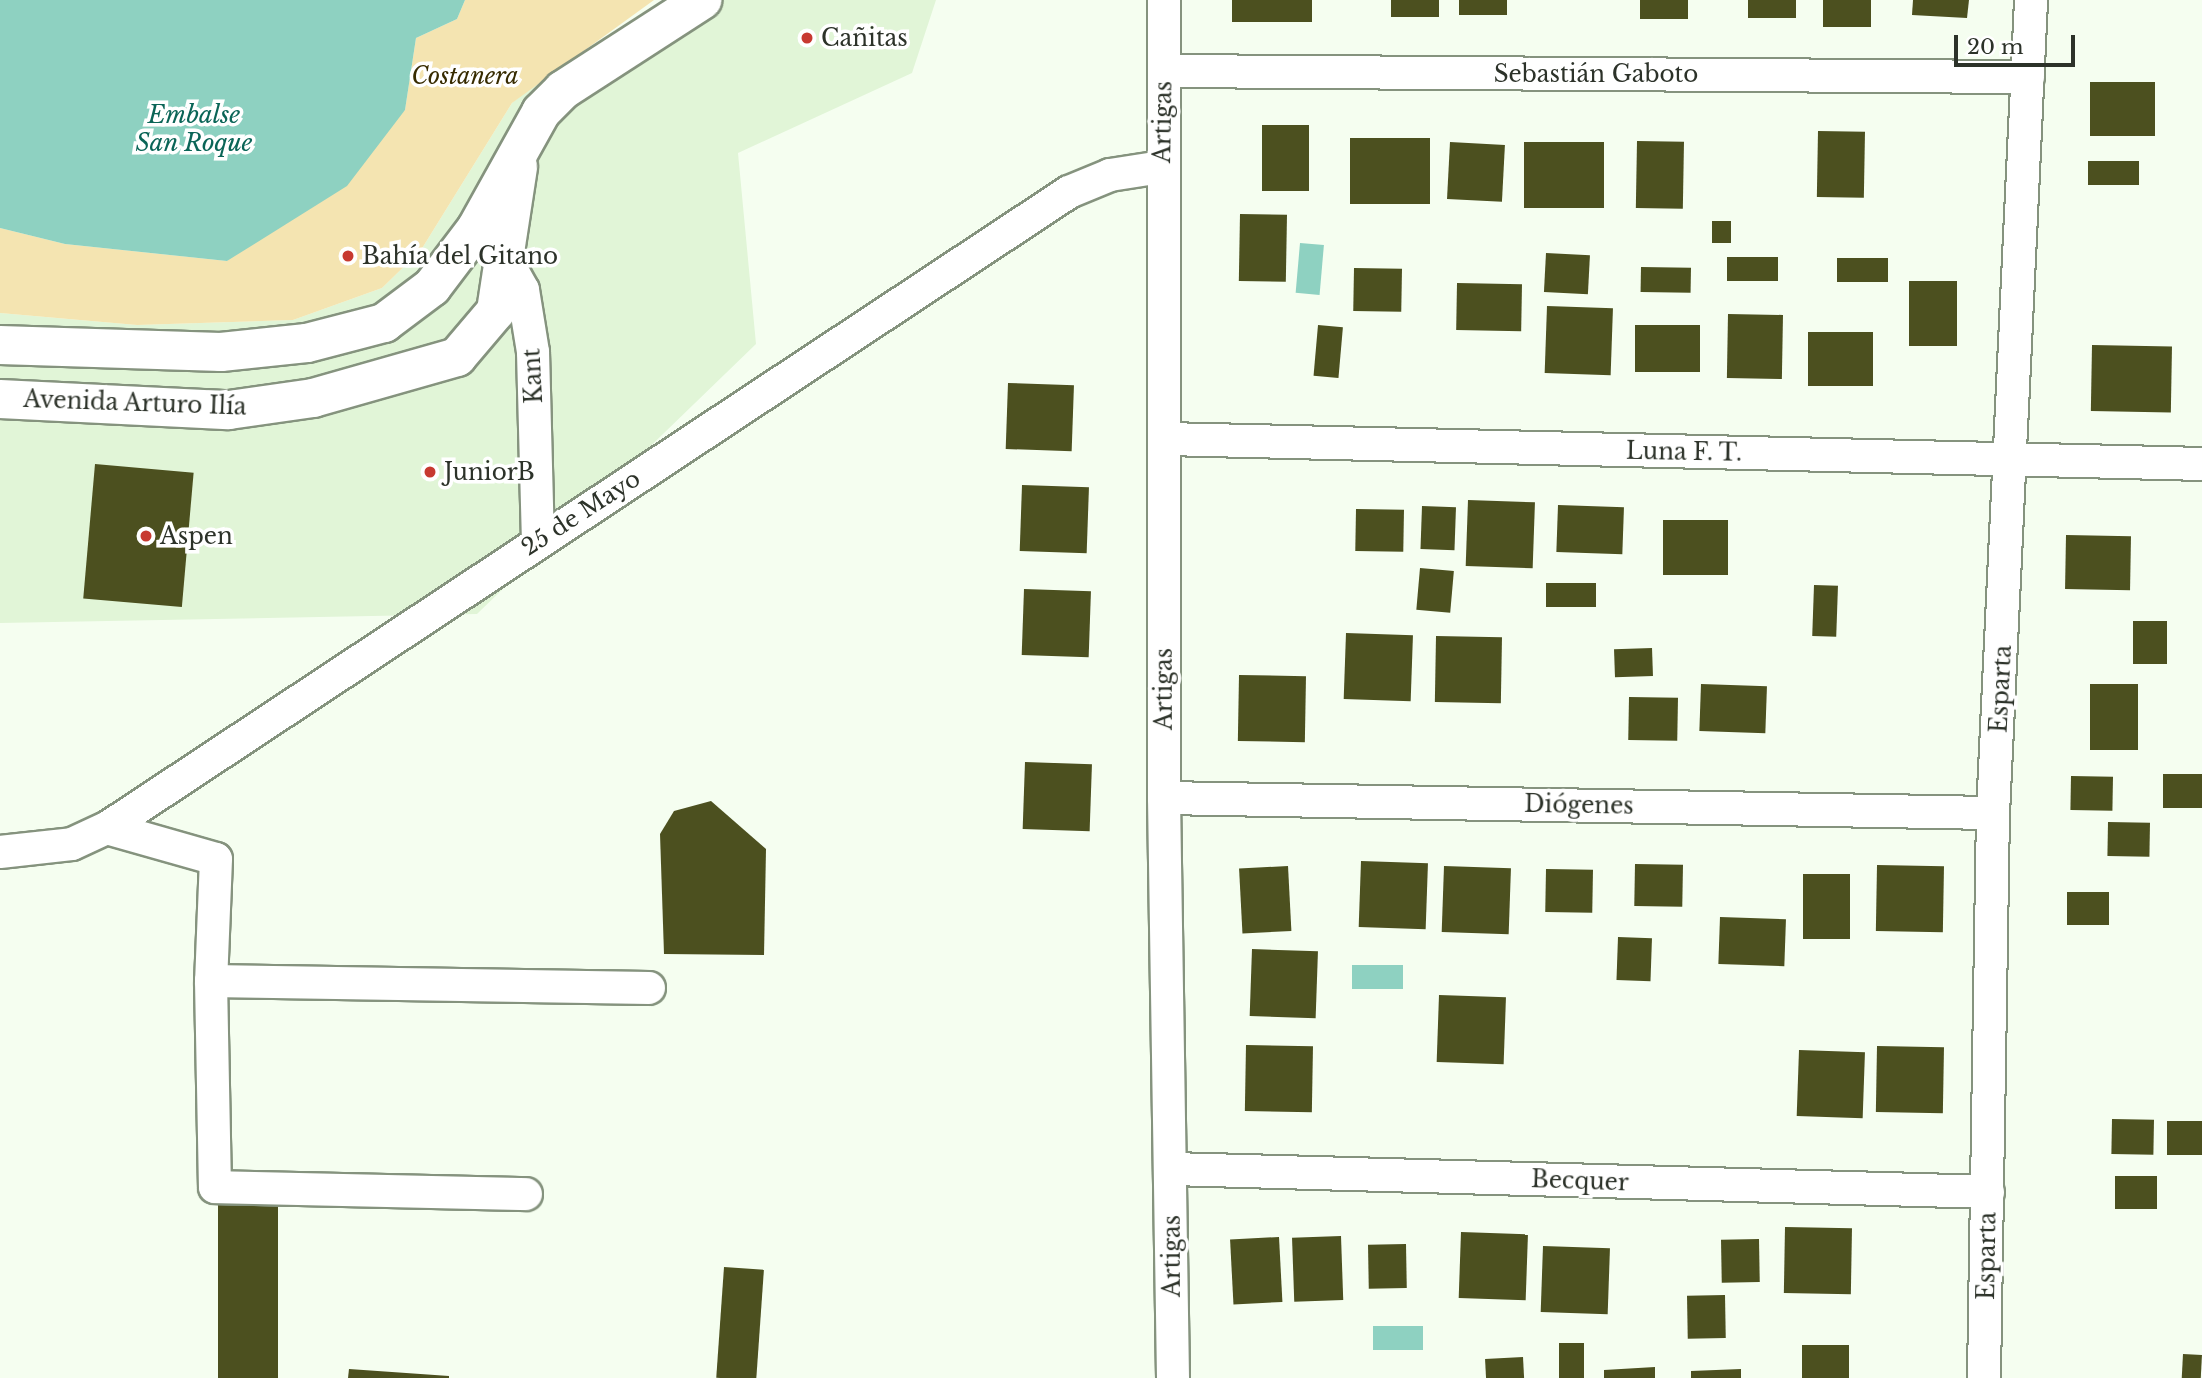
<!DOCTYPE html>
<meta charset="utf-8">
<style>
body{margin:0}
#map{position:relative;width:2202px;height:1378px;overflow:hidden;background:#f5fef0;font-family:"Libre Baskerville",serif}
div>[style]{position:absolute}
.built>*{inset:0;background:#e1f5d7}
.green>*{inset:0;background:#f4e4b1}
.water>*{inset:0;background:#8ed1c1;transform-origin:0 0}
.building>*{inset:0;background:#4c501f;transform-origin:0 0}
.roads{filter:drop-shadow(2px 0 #85937e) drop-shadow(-2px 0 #85937e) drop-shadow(0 2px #85937e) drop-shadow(0 -2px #85937e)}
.street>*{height:32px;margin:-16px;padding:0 16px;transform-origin:16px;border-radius:16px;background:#fff}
.secondary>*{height:38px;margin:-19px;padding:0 19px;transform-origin:19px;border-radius:19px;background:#fff}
.dots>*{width:19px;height:19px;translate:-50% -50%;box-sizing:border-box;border:4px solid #fff;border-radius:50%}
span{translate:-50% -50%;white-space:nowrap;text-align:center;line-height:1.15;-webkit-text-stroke:7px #fff;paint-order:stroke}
.poi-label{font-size:23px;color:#2c3229}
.left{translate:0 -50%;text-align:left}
.street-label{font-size:23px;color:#2c3229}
.park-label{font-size:23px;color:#372b00;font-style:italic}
.water-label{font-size:24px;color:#0a6557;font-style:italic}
.scale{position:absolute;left:1954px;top:35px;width:121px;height:32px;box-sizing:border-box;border:4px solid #2c3229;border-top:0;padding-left:9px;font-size:21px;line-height:24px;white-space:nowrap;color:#2c3229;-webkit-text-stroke:5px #fff;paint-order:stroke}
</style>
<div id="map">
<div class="built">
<div style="clip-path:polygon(713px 0,936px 0,912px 73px,738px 153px,756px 344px,477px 614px,0 623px,0 313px,137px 325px,293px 320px,382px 288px,421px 250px,512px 103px,555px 66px)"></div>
</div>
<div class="green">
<div style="clip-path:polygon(465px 0,654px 0,512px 103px,421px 250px,382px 288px,293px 320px,137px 325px,0 313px,0 228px,65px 244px,227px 261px,405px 110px,416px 38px,457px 19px)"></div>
</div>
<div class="water">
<div style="clip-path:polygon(0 0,465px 0,457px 19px,416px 38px,405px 110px,347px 186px,227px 261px,65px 244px,0 228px)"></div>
<div style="left:1300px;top:243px;width:24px;height:50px;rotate:5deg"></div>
<div style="left:1352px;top:965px;width:51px;height:24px"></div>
<div style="left:1373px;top:1326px;width:50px;height:24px"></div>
</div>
<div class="building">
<div style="left:1232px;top:0;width:80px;height:22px"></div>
<div style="left:1391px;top:0;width:48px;height:17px"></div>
<div style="left:1459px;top:0;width:48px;height:15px"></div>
<div style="left:1640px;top:0;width:48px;height:19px"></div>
<div style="left:1748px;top:0;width:48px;height:18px"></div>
<div style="left:1823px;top:0;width:48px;height:27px"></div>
<div style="clip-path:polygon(1913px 0,1969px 0,1967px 18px,1912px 15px)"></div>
<div style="left:2090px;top:82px;width:65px;height:54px"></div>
<div style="left:1262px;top:125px;width:47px;height:66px"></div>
<div style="left:1818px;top:131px;width:47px;height:66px;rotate:1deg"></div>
<div style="left:1350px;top:138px;width:80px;height:66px"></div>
<div style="left:1637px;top:141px;width:47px;height:67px;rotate:1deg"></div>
<div style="left:1450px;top:142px;width:55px;height:57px;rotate:3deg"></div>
<div style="left:1524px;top:142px;width:80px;height:66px"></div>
<div style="left:2088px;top:161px;width:51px;height:24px"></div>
<div style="left:1240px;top:214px;width:47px;height:67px;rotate:1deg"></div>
<div style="left:1731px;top:221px;width:22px;height:19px;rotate:90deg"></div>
<div style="left:1546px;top:253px;width:44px;height:39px;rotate:3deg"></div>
<div style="left:1727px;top:257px;width:51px;height:24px"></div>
<div style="left:1837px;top:258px;width:51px;height:24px"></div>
<div style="left:1641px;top:267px;width:50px;height:25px;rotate:1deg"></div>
<div style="left:1354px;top:268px;width:48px;height:43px;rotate:1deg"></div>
<div style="left:1909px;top:281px;width:48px;height:65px"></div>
<div style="left:1457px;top:283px;width:65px;height:47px;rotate:1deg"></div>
<div style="left:1547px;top:306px;width:66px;height:67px;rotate:2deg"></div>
<div style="left:1728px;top:314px;width:55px;height:64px;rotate:1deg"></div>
<div style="left:1318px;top:325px;width:25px;height:51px;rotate:5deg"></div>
<div style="left:1635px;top:325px;width:65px;height:47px"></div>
<div style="left:1808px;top:332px;width:65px;height:54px"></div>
<div style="left:2092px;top:345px;width:80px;height:66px;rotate:1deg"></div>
<div style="left:1008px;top:383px;width:66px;height:66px;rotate:2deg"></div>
<div style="left:95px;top:464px;width:99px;height:135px;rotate:5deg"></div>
<div style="left:1022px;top:485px;width:67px;height:66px;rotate:2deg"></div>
<div style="left:1468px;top:500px;width:67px;height:66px;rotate:2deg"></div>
<div style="left:1558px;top:505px;width:66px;height:47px;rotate:2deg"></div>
<div style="left:1422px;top:506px;width:34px;height:43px;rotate:2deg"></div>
<div style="left:1356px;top:509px;width:48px;height:42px;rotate:1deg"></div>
<div style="left:1663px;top:520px;width:65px;height:55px"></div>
<div style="left:2066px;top:535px;width:65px;height:54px;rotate:1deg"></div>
<div style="left:1420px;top:568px;width:34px;height:42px;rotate:5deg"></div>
<div style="left:1546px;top:583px;width:50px;height:24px"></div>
<div style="left:1814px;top:585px;width:24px;height:51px;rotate:2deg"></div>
<div style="left:1024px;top:589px;width:67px;height:66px;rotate:2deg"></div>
<div style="left:2133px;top:621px;width:34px;height:43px"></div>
<div style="left:1346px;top:633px;width:67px;height:66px;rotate:2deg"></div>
<div style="left:1436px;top:636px;width:66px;height:66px;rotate:1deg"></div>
<div style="left:1652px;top:648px;width:28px;height:38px;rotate:88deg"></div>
<div style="left:1239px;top:675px;width:67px;height:66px;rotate:1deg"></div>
<div style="left:1701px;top:684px;width:66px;height:47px;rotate:2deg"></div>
<div style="left:2090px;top:684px;width:48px;height:66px"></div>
<div style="left:1629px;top:697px;width:49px;height:43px;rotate:1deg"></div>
<div style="left:1025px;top:762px;width:67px;height:67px;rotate:2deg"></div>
<div style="left:2163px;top:774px;width:39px;height:34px"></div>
<div style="left:2071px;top:776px;width:42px;height:34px;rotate:1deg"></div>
<div style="clip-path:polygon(711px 801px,766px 849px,764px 955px,664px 954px,660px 834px,674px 811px)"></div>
<div style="left:2108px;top:822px;width:42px;height:34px;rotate:1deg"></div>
<div style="left:1361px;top:861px;width:67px;height:66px;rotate:2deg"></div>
<div style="left:1635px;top:864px;width:48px;height:42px;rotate:1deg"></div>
<div style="left:1877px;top:865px;width:67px;height:66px;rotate:1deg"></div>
<div style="left:1288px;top:866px;width:65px;height:49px;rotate:87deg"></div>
<div style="left:1444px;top:866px;width:67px;height:66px;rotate:2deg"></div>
<div style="left:1546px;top:869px;width:47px;height:43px;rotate:1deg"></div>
<div style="left:1803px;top:874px;width:47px;height:65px"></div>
<div style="left:2067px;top:892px;width:42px;height:33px"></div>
<div style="left:1720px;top:917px;width:66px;height:47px;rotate:2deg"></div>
<div style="left:1618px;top:937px;width:34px;height:43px;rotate:2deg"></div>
<div style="left:1252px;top:949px;width:66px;height:67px;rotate:2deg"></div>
<div style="left:1439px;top:995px;width:67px;height:67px;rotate:2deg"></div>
<div style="left:1246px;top:1045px;width:67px;height:66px;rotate:1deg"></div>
<div style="left:1877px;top:1046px;width:67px;height:66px;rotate:1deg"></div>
<div style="left:1799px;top:1050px;width:66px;height:66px;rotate:2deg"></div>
<div style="left:2112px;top:1119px;width:42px;height:35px;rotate:1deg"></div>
<div style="left:2167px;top:1121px;width:35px;height:34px"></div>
<div style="left:2115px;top:1176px;width:42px;height:33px"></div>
<div style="left:218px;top:1201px;width:60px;height:177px"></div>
<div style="left:1785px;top:1227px;width:67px;height:66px;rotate:1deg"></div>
<div style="left:1461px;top:1232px;width:67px;height:66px;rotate:2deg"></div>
<div style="left:1341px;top:1236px;width:64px;height:49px;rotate:88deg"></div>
<div style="left:1279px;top:1237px;width:65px;height:49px;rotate:87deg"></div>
<div style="left:1759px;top:1239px;width:43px;height:38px;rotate:89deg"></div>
<div style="left:1406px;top:1244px;width:44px;height:38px;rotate:89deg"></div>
<div style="left:1543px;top:1246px;width:67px;height:66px;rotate:2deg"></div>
<div style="left:724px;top:1267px;width:40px;height:111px;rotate:4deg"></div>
<div style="left:1725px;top:1295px;width:43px;height:38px;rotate:89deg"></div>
<div style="left:1559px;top:1343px;width:25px;height:35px"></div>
<div style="left:1802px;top:1345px;width:47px;height:33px"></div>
<div style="left:2183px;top:1354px;width:19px;height:24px;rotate:3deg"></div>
<div style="left:1523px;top:1357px;width:21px;height:38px;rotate:87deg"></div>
<div style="clip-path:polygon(1655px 1367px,1655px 1378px,1604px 1378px,1604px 1370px)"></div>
<div style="clip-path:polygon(349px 1369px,449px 1376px,449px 1378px,348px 1378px)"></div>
<div style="clip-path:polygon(1741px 1369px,1741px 1378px,1691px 1378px,1691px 1371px)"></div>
</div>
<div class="roads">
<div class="street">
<div style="left:1164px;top:0;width:798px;rotate:90deg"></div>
<div style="left:1164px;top:798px;width:580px;rotate:89.11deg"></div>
<div style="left:1164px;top:71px;width:864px;rotate:0.4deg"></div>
<div style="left:499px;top:247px;width:49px;rotate:60.8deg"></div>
<div style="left:523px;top:290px;width:63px;rotate:80.8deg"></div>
<div style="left:533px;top:352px;width:190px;rotate:88.5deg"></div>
<div style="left:1166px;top:439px;width:1036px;rotate:1.38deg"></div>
<div style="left:1164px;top:798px;width:829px;rotate:1.04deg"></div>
<div style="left:107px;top:828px;width:113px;rotate:15.9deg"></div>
<div style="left:216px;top:859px;width:122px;rotate:92.3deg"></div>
<div style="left:211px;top:981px;width:206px;rotate:88.9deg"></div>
<div style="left:215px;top:1187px;width:311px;rotate:1.3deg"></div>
<div style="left:0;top:852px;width:72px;rotate:-6.3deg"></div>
<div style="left:72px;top:844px;width:38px;rotate:-25deg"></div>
<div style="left:107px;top:828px;width:1153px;rotate:-33.47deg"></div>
<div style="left:1069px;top:192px;width:44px;rotate:-22.5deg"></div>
<div style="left:1110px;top:175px;width:52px;rotate:-8.9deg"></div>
<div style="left:211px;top:981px;width:438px;rotate:0.9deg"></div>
<div style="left:1172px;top:1169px;width:816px;rotate:1.61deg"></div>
<div style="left:1984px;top:1378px;width:565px;rotate:-89.09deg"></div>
<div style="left:1993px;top:813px;width:814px;rotate:-87.32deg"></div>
</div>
<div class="secondary">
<div style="left:0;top:345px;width:221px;rotate:1.8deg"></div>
<div style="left:221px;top:352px;width:86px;rotate:-6deg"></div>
<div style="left:307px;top:343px;width:80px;rotate:-14.6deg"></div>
<div style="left:384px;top:323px;width:60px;rotate:-36.9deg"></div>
<div style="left:432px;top:287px;width:73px;rotate:-52.8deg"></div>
<div style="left:476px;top:229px;width:134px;rotate:-60.9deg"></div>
<div style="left:541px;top:112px;width:31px;rotate:-45deg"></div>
<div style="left:563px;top:90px;width:166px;rotate:-32.9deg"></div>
<div style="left:0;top:399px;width:229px;rotate:2.8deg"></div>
<div style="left:229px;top:410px;width:85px;rotate:-8.1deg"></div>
<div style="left:313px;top:398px;width:150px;rotate:-15.9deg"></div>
<div style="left:457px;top:357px;width:60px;rotate:-49.7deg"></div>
<div style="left:496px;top:311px;width:146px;rotate:-81.3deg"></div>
</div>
</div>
<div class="dots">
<div style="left:807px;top:38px;background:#c73930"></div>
<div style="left:348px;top:256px;background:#c73930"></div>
<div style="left:430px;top:472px;background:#c73930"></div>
<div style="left:146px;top:536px;background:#c73930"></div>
</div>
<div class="poi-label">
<span class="left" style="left:821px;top:38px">Cañitas</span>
<span class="left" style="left:362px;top:256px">Bahía del Gitano</span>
<span class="left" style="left:444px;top:472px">JuniorB</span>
<span class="left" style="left:160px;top:536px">Aspen</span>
</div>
<div class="street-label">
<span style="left:1596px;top:74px">Sebastián Gaboto</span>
<span style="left:1163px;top:122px;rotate:-89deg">Artigas</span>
<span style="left:533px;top:376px;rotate:-93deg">Kant</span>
<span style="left:135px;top:403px;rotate:2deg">Avenida Arturo Ilía</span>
<span style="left:1684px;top:452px;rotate:1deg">Luna F. T.</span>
<span style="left:581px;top:513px;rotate:-33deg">25 de Mayo</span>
<span style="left:1164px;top:689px;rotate:-90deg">Artigas</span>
<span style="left:2001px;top:689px;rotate:-87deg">Esparta</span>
<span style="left:1579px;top:805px;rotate:1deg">Diógenes</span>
<span style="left:1580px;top:1181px;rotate:2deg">Becquer</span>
<span style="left:1172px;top:1256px;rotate:-90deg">Artigas</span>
<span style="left:1987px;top:1256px;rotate:-89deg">Esparta</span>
</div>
<div class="park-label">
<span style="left:465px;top:76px">Costanera</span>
</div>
<div class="water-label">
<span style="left:194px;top:129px">Embalse<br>San Roque</span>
</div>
<div class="scale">20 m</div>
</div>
